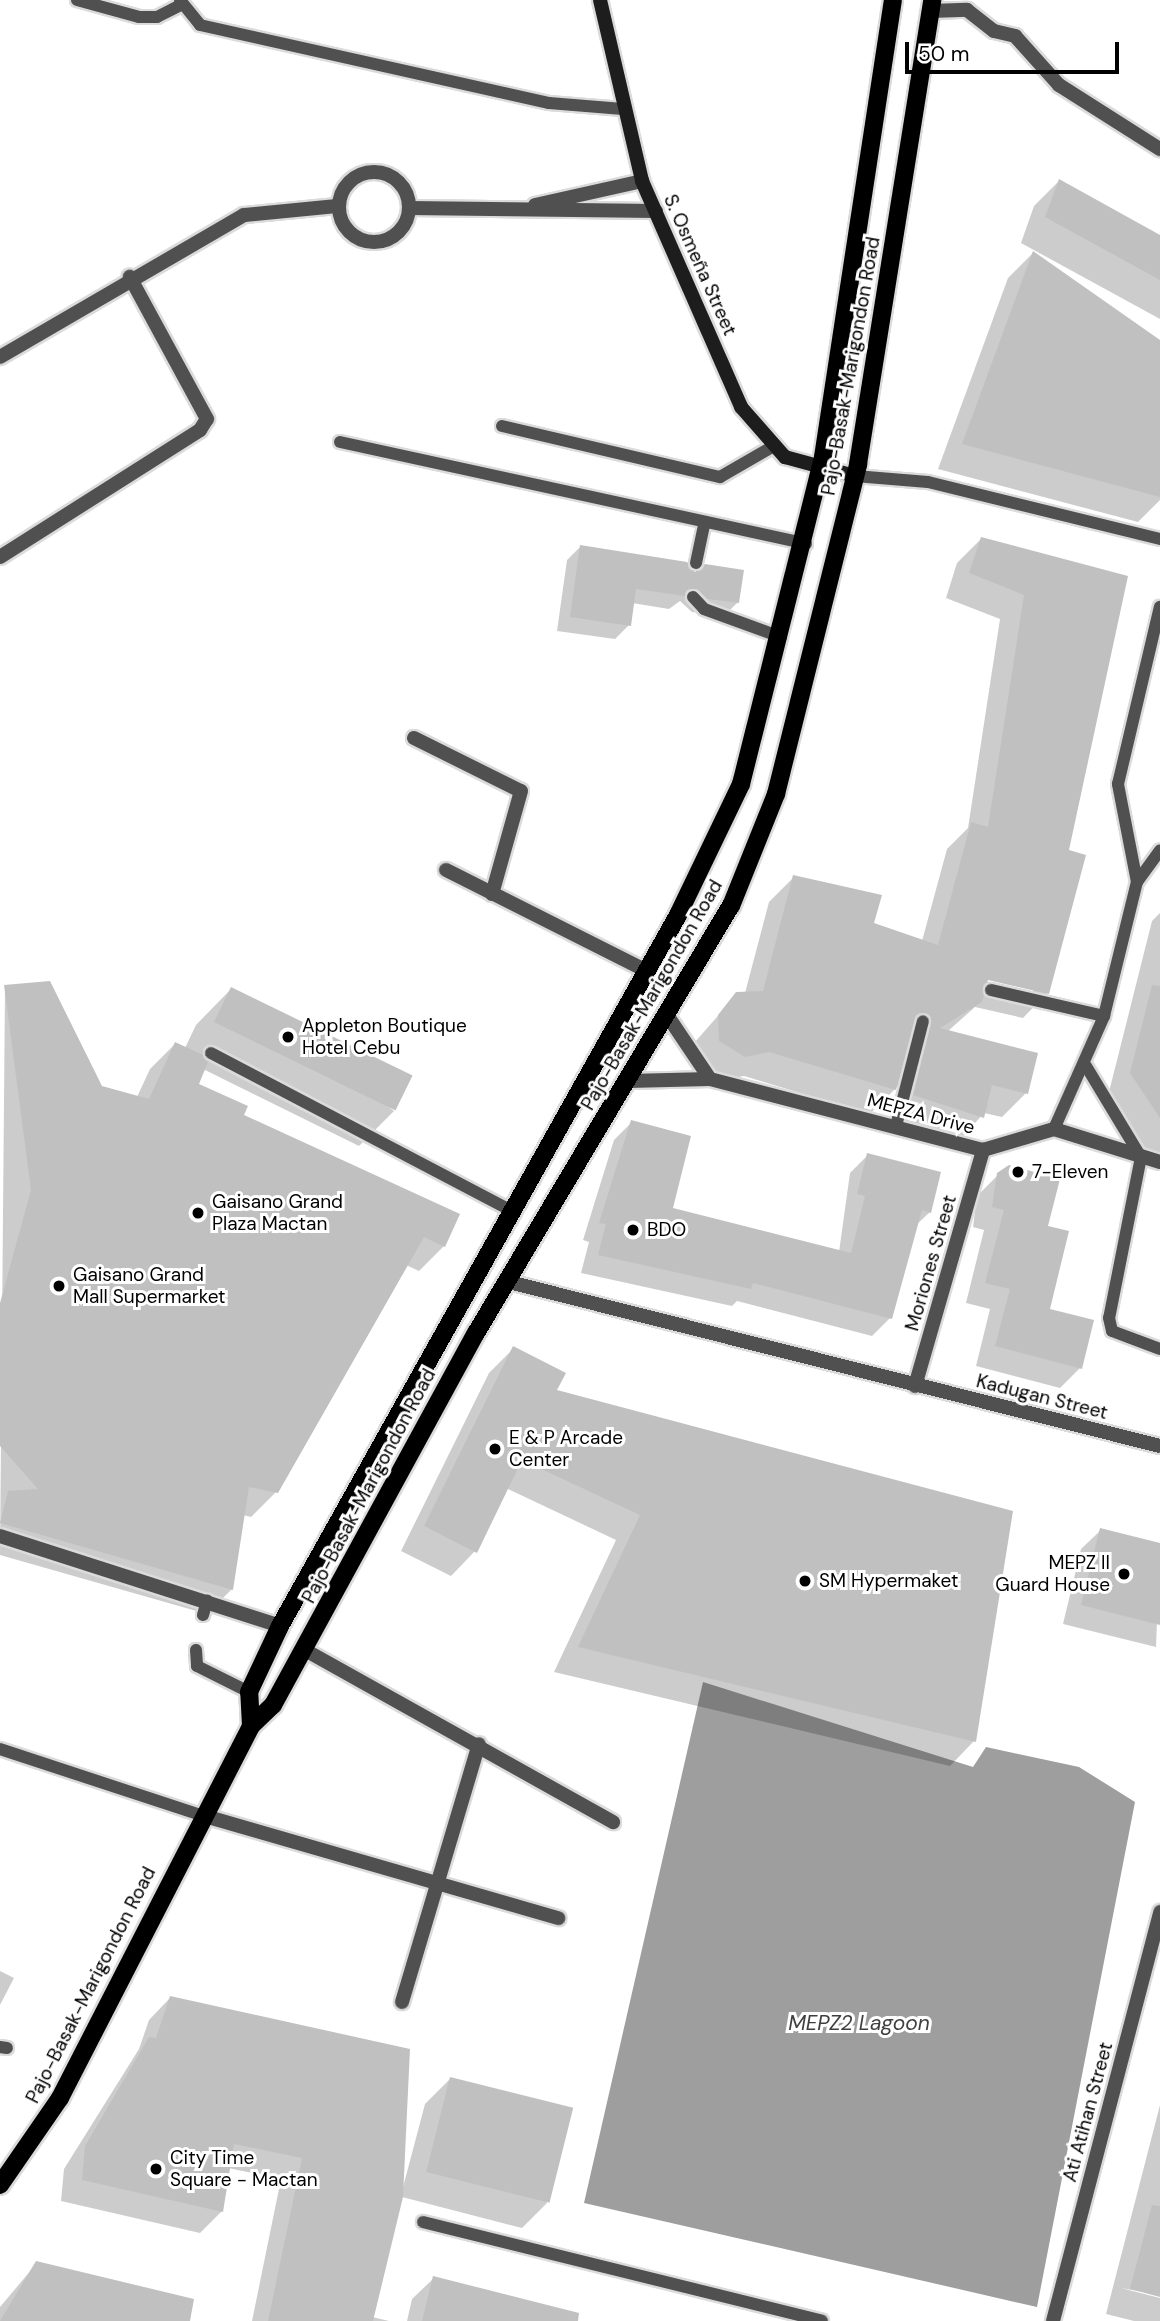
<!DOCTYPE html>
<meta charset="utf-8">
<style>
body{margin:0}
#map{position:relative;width:1160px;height:2321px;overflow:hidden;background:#fff;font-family:"DM Sans",sans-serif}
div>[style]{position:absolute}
.water>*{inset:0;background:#9e9e9e}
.shadow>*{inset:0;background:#0003}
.building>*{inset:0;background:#c0c0c0;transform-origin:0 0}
.roads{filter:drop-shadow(2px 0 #dbdbdb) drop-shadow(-2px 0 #dbdbdb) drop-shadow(0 2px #dbdbdb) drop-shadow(0 -2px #dbdbdb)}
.lane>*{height:12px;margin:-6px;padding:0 6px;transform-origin:6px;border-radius:6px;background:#505050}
.street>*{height:14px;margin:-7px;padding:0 7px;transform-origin:7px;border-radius:7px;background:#505050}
.street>.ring{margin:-7px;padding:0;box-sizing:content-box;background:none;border:14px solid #505050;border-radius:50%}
.secondary>*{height:14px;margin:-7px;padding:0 7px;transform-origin:7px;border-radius:7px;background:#1d1d1d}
.primary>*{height:18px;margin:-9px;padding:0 9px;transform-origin:9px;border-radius:9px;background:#000}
.dots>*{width:19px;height:19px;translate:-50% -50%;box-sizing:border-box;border:4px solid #fff;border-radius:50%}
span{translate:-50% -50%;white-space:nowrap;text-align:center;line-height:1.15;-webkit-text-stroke:6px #fff;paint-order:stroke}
.street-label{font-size:19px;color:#000}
.poi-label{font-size:19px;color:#000}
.left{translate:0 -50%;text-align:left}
.right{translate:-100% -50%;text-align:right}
.water-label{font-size:21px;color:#3f3f3f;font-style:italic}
.scale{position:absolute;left:905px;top:42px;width:214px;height:32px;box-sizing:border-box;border:4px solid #000;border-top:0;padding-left:9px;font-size:21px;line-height:24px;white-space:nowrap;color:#000;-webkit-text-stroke:5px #fff;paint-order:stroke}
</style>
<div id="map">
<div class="water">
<div style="clip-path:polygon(703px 1682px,973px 1767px,986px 1747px,1079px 1767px,1135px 1802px,1037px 2307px,584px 2203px)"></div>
</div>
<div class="shadow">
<div style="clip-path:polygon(1059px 181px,1160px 237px,1160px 319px,1021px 243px,1034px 206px)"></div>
<div style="clip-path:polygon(1033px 253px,1160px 342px,1160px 500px,1138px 522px,938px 469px,1008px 278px)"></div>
<div style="clip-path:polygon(evenodd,981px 539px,1126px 577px,1067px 851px,1047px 993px,1023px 1018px,975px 1007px,948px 1031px,1026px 1093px,1002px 1117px,984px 1113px,958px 1142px,889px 1120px,898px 1086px,870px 1114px,744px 1076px,719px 1081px,695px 1066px,695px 1042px,737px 994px,745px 993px,769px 902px,794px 877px,872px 924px,922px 941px,947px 849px,968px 828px,1000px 619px,946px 598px,957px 563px,981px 539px,980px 977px,1033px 989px,1033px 992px,979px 980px,980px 977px)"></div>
<div style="clip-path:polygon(581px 546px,695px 574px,738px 602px,724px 616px,692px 612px,680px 601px,669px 609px,632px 603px,629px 625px,615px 639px,557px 631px,567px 560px)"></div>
<div style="clip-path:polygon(1160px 913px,1160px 1156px,1147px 1153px,1108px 1096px,1152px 921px)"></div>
<div style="clip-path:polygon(5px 987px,101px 1087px,137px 1097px,150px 1069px,175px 1044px,185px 1048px,196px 1025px,231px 989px,394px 1111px,359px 1146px,203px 1069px,196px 1084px,444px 1246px,419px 1271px,406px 1265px,276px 1492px,251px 1517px,243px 1515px,232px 1589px,207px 1614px,0 1555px)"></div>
<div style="clip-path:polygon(632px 1122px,671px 1209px,839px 1252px,850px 1173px,868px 1155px,930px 1212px,915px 1226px,890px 1318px,872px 1336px,737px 1301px,732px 1306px,581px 1273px,589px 1242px,583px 1240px,614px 1140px)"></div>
<div style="clip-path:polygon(998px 1175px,1046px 1227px,1048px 1310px,1080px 1368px,1060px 1388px,976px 1366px,990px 1309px,966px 1303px,984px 1230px,973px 1227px,977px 1196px)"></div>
<div style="clip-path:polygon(514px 1348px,555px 1391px,974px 1741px,950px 1766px,554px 1672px,616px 1540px,506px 1488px,475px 1551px,451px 1576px,401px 1551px,489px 1373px)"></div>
<div style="clip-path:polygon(1101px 1530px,1160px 1545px,1156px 1647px,1063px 1624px,1081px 1549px)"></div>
<div style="clip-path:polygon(0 1971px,14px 1978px,0 2005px)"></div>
<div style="clip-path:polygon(170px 1998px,402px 2191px,425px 2104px,450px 2079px,547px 2203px,522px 2228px,402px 2197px,372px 2317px,389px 2321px,252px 2321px,281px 2179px,228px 2168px,222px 2211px,200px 2233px,61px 2201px,64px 2169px,139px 2049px,149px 2020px)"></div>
<div style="clip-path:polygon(1160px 2105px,1160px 2295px,1121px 2288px,1160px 2298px,1160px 2321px,1134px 2321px,1106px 2314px)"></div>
<div style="clip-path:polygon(37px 2263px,188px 2321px,0 2321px,0 2307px)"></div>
<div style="clip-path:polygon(434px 2278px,534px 2321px,407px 2321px,412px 2299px)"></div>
</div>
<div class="building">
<div style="clip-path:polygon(1059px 179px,1160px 235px,1160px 280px,1045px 217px)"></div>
<div style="clip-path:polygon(1033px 251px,1160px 340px,1160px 497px,962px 444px)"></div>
<div style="clip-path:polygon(981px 537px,1128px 576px,1069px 850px,1086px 855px,1049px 994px,988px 980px,982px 1002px,940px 1028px,1038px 1053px,1028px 1094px,992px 1085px,984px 1118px,913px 1095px,931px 1023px,926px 1013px,915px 1019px,896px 1090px,769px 1052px,745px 1057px,719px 1041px,718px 1015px,736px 992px,763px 991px,793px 875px,882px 895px,874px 923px,938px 945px,971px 822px,988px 827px,1024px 595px,969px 573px)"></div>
<div style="clip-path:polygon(580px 545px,687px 562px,695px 572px,705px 564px,744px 570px,739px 603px,707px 599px,695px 589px,685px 596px,636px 589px,631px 626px,570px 617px)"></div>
<div style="clip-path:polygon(50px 981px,102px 1086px,149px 1099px,175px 1042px,203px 1055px,208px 1062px,199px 1084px,248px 1106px,244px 1115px,460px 1214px,445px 1247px,424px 1237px,278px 1493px,249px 1487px,233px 1590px,0 1523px,8px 1491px,38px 1489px,0 1446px,0 1303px,31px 1190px,4px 985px)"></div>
<div style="clip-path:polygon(1152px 985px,1160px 986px,1160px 1118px,1130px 1073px)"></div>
<div style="left:231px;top:987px;width:202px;height:39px;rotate:26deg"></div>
<div style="clip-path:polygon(631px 1120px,691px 1136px,673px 1208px,851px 1253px,865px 1196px,857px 1194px,867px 1153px,941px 1172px,931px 1213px,922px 1210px,892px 1319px,753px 1283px,751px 1289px,598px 1255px,606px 1224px,599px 1223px)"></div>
<div style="clip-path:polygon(1009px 1165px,1060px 1179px,1048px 1226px,1069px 1231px,1050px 1309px,1094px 1320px,1082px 1369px,995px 1346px,1010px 1289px,985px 1283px,1004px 1210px,992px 1207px,997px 1173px)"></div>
<div style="clip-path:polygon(513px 1346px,566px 1373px,557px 1390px,1013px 1511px,976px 1742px,578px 1647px,640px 1515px,522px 1460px,477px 1553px,424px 1526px)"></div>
<div style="clip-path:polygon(1100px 1528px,1160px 1543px,1160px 1625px,1081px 1605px)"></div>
<div style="clip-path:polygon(170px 1996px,410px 2049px,403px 2197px,373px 2321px,268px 2321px,302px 2158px,234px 2144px,223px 2212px,82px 2180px,85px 2146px,149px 2037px,156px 2038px)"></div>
<div style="left:450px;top:2077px;width:127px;height:98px;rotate:14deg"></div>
<div style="clip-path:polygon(1152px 2205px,1160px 2206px,1160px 2297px,1130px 2289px)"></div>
<div style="clip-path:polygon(36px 2261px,194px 2299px,190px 2321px,0 2321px)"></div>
<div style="clip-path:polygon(433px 2276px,579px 2313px,578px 2321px,422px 2321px)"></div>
</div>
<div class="roads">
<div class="lane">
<div style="left:77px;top:0;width:64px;rotate:15.3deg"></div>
<div style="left:139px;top:17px;width:18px"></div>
<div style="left:157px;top:17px;width:28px;rotate:-27deg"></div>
<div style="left:180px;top:0;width:32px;rotate:51deg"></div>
<div style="left:200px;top:25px;width:358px;rotate:12.6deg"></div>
<div style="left:549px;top:103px;width:74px;rotate:4.6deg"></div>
<div style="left:502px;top:426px;width:224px;rotate:13.2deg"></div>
<div style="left:720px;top:477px;width:60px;rotate:-30deg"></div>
<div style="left:340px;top:442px;width:477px;rotate:12.3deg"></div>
<div style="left:855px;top:476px;width:73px;rotate:4.7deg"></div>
<div style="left:928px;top:482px;width:239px;rotate:13.8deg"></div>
<div style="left:696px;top:563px;width:39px;rotate:-78deg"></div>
<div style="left:693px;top:597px;width:16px;rotate:47deg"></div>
<div style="left:704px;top:609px;width:82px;rotate:20deg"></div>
<div style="left:1137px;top:882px;width:100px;rotate:-101deg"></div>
<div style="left:1118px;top:784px;width:182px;rotate:-76.7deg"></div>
<div style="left:991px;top:990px;width:116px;rotate:13deg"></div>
<div style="left:211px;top:1053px;width:342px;rotate:27.7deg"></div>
<div style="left:1086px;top:1066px;width:106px;rotate:58.9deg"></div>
<div style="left:1141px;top:1157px;width:164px;rotate:101.2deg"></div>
<div style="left:1109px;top:1318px;width:13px;rotate:77deg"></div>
<div style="left:1112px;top:1331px;width:51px;rotate:20.6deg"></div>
<div style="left:896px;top:1126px;width:108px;rotate:-75.6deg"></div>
<div style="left:1054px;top:1129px;width:124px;rotate:-66.1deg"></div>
<div style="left:1104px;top:1016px;width:138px;rotate:-76.2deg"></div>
<div style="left:1137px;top:882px;width:39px;rotate:-54deg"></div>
<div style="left:203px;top:1615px;width:15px;rotate:-74deg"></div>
<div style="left:196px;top:1650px;width:16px;rotate:86deg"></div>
<div style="left:197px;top:1666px;width:58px;rotate:26.6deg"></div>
<div style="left:0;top:1749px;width:212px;rotate:18.2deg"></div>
<div style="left:0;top:2047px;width:7px;rotate:8deg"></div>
<div style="left:423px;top:2222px;width:411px;rotate:13.9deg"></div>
</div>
<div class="street">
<div style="left:931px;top:11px;width:36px;rotate:-2deg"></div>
<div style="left:967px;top:10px;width:34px;rotate:38deg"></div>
<div style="left:994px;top:31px;width:22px;rotate:13deg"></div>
<div style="left:1015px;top:36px;width:66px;rotate:48.1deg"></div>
<div style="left:1059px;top:85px;width:120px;rotate:32.4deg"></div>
<div class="ring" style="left:339px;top:172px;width:56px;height:56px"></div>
<div style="left:535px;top:205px;width:110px;rotate:-12.6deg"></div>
<div style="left:409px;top:208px;width:247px;rotate:0.7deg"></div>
<div style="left:0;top:357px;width:282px;rotate:-30.2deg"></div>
<div style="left:244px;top:215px;width:94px;rotate:-5.5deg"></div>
<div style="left:0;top:557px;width:237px;rotate:-32.4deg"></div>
<div style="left:200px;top:430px;width:13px;rotate:-58deg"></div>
<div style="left:207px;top:419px;width:162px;rotate:-118.5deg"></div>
<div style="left:414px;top:738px;width:119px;rotate:26.4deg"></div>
<div style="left:521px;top:791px;width:107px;rotate:105.7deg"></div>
<div style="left:446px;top:870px;width:225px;rotate:26.7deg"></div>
<div style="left:667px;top:1015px;width:77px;rotate:56.1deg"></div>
<div style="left:628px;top:1081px;width:82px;rotate:-1.4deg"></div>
<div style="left:710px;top:1079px;width:282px;rotate:14.6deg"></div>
<div style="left:983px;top:1150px;width:74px;rotate:-16.5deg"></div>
<div style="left:1054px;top:1129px;width:111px;rotate:17.3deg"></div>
<div style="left:509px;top:1282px;width:671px;rotate:14.14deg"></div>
<div style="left:915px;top:1386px;width:246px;rotate:-73.9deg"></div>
<div style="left:0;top:1536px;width:294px;rotate:17.8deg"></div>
<div style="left:305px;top:1650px;width:353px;rotate:29.2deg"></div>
<div style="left:201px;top:1815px;width:372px;rotate:16.1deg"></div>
<div style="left:402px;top:2002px;width:269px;rotate:-73.4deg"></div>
<div style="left:1053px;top:2321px;width:423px;rotate:-75.3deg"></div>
</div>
<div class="secondary">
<div style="left:600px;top:0;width:186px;rotate:76.9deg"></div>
<div style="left:642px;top:181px;width:247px;rotate:66.3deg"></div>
<div style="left:741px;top:407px;width:67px;rotate:48.7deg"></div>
<div style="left:785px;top:457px;width:73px;rotate:15.2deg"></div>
</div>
<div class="primary">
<div style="left:251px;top:1726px;width:34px;rotate:-93deg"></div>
<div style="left:249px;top:1692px;width:73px;rotate:-64.8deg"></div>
<div style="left:280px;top:1626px;width:815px;rotate:-60.76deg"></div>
<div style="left:678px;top:915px;width:145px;rotate:-64.3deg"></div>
<div style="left:741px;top:784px;width:337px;rotate:-75.9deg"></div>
<div style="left:823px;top:457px;width:462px;rotate:-81.3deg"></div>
<div style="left:0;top:2185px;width:106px;rotate:-55.4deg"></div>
<div style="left:60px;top:2098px;width:418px;rotate:-62.8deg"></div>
<div style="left:251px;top:1726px;width:30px;rotate:-44deg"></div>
<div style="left:273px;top:1705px;width:424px;rotate:-61.4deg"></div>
<div style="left:476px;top:1333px;width:497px;rotate:-59.2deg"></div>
<div style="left:731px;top:906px;width:121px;rotate:-68.1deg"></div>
<div style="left:776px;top:794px;width:340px;rotate:-76deg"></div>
<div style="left:858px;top:464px;width:470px;rotate:-80.9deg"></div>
</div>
</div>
<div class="dots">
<div style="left:288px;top:1037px;background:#000"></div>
<div style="left:1018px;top:1172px;background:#000"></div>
<div style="left:198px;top:1213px;background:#000"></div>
<div style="left:633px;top:1230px;background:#000"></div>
<div style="left:59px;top:1286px;background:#000"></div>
<div style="left:495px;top:1449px;background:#000"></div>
<div style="left:1124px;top:1574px;background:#000"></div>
<div style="left:805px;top:1581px;background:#000"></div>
<div style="left:156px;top:2169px;background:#000"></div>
</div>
<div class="street-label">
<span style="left:700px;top:265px;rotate:66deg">S. Osmeña Street</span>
<span style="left:851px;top:366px;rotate:-80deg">Pajo-Basak-Marigondon Road</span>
<span style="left:652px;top:995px;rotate:-60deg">Pajo-Basak-Marigondon Road</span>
<span style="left:921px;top:1114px;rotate:15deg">MEPZA Drive</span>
<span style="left:931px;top:1263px;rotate:-74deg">Moriones Street</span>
<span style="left:1042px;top:1397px;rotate:14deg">Kadugan Street</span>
<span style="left:369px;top:1486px;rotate:-62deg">Pajo-Basak-Marigondon Road</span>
<span style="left:91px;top:1985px;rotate:-63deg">Pajo-Basak-Marigondon Road</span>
<span style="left:1088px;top:2112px;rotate:-75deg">Ati Atihan Street</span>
</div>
<div class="poi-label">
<span class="left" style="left:302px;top:1037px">Appleton Boutique<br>Hotel Cebu</span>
<span class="left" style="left:1032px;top:1172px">7-Eleven</span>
<span class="left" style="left:212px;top:1213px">Gaisano Grand<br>Plaza Mactan</span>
<span class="left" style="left:647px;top:1230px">BDO</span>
<span class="left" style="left:73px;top:1286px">Gaisano Grand<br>Mall Supermarket</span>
<span class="left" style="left:509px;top:1449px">E &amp; P Arcade<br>Center</span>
<span class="right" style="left:1110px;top:1574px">MEPZ II<br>Guard House</span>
<span class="left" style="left:819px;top:1581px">SM Hypermaket</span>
<span class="left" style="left:170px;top:2169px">City Time<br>Square - Mactan</span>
</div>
<div class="water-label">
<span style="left:859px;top:2023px">MEPZ2 Lagoon</span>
</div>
<div class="scale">50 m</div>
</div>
